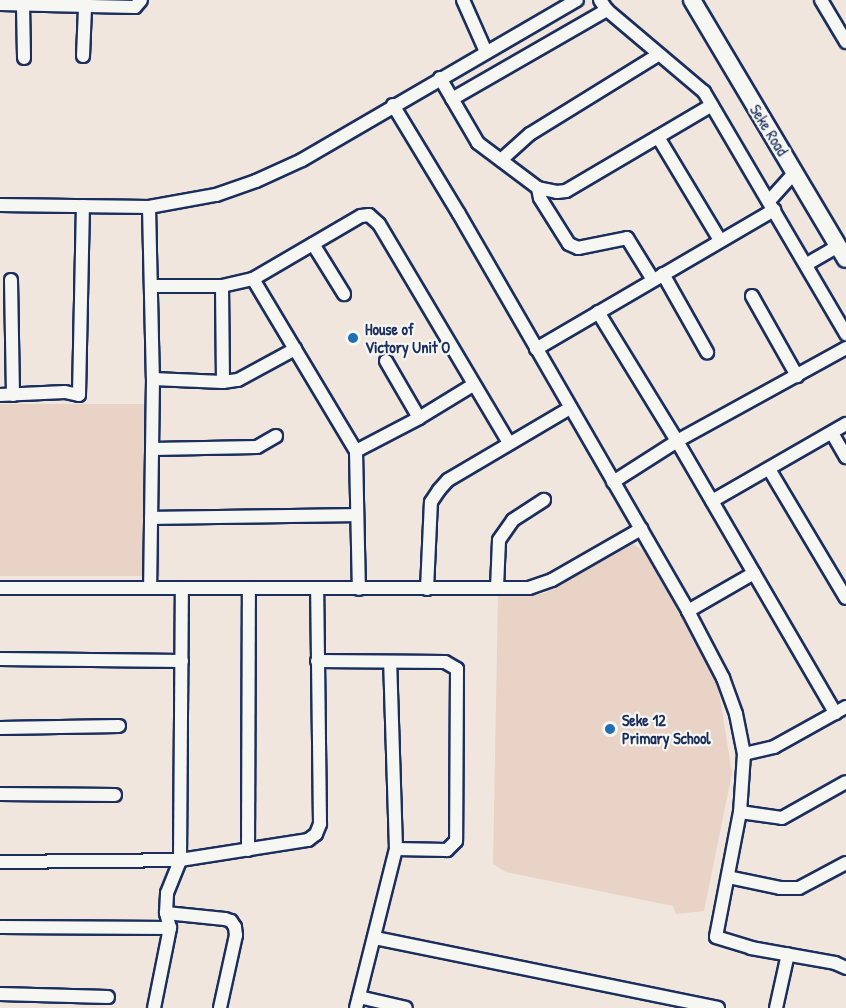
<!DOCTYPE html>
<style>
body{margin:0}
#map{position:relative;width:846px;height:1008px;overflow:hidden;background:#f0e6de;font-family:"Patrick Hand",sans-serif}
div>[style]{position:absolute}
.built>*{inset:0;background:#e9d3c6;transform-origin:0 0}
.roads{filter:drop-shadow(2px 0 #1b2f5e) drop-shadow(-2px 0 #1b2f5e) drop-shadow(0 2px #1b2f5e) drop-shadow(0 -2px #1b2f5e)}
.minor>*{height:12px;margin:-6px;padding:0 6px;transform-origin:6px;border-radius:6px;background:#f6f6f2}
.major>*{height:16px;margin:-8px;padding:0 8px;transform-origin:8px;border-radius:8px;background:#f6f6f2}
.dots>*{width:16px;height:16px;translate:-50% -50%;box-sizing:border-box;border:3px solid #f6f6f2;border-radius:50%}
span{translate:-50% -50%;white-space:nowrap;text-align:center;line-height:1.15;-webkit-text-stroke:4.5px #f6f6f2;paint-order:stroke}
.street-label{font-size:16px;color:#1b2f5e}
.poi-label{font-size:16px;color:#1b2f5e;font-weight:700}
.left{translate:0 -50%;text-align:left}
</style>
<div id="map">
<div class="built">
<div style="left:0;top:404px;width:160px;height:172px"></div>
<div style="clip-path:polygon(633px 544px,649px 556px,718px 685px,732px 773px,704px 911px,676px 914px,673px 906px,506px 872px,493px 864px,498px 596px,543px 594px)"></div>
</div>
<div class="roads">
<div class="minor">
<div style="left:463px;top:0;width:57px;rotate:66.1deg"></div>
<div style="left:600px;top:0;width:12px;rotate:55deg"></div>
<div style="left:607px;top:10px;width:127px;rotate:40.2deg"></div>
<div style="left:704px;top:92px;width:281px;rotate:59.6deg"></div>
<div style="left:821px;top:0;width:49px;rotate:59.2deg"></div>
<div style="left:0;top:4px;width:135px;rotate:1.3deg"></div>
<div style="left:135px;top:7px;width:9px;rotate:-49deg"></div>
<div style="left:23px;top:5px;width:53px;rotate:88.9deg"></div>
<div style="left:83px;top:56px;width:48px;rotate:-87.6deg"></div>
<div style="left:440px;top:78px;width:75px;rotate:59.7deg"></div>
<div style="left:478px;top:143px;width:75px;rotate:36.9deg"></div>
<div style="left:538px;top:188px;width:19px;rotate:12deg"></div>
<div style="left:557px;top:192px;width:9px;rotate:-6deg"></div>
<div style="left:566px;top:191px;width:169px;rotate:-30.5deg"></div>
<div style="left:452px;top:99px;width:179px;rotate:-29.9deg"></div>
<div style="left:393px;top:105px;width:127px;rotate:58.8deg"></div>
<div style="left:459px;top:214px;width:458px;rotate:60deg"></div>
<div style="left:688px;top:611px;width:76px;rotate:62.4deg"></div>
<div style="left:723px;top:678px;width:38px;rotate:70deg"></div>
<div style="left:736px;top:714px;width:41px;rotate:78.7deg"></div>
<div style="left:744px;top:754px;width:58px;rotate:93.9deg"></div>
<div style="left:740px;top:812px;width:127px;rotate:100.9deg"></div>
<div style="left:716px;top:937px;width:37px;rotate:17deg"></div>
<div style="left:751px;top:948px;width:85px;rotate:10.1deg"></div>
<div style="left:835px;top:963px;width:12px;rotate:24deg"></div>
<div style="left:658px;top:137px;width:120px;rotate:59deg"></div>
<div style="left:501px;top:160px;width:39px;rotate:-42deg"></div>
<div style="left:530px;top:134px;width:150px;rotate:-31.7deg"></div>
<div style="left:538px;top:188px;width:10px;rotate:79deg"></div>
<div style="left:540px;top:198px;width:54px;rotate:57.8deg"></div>
<div style="left:569px;top:244px;width:10px;rotate:24deg"></div>
<div style="left:578px;top:248px;width:50px;rotate:-11.5deg"></div>
<div style="left:627px;top:238px;width:49px;rotate:58.2deg"></div>
<div style="left:769px;top:201px;width:39px;rotate:-48deg"></div>
<div style="left:0;top:205px;width:149px;rotate:0.8deg"></div>
<div style="left:149px;top:207px;width:68px;rotate:-10.2deg"></div>
<div style="left:216px;top:195px;width:42px;rotate:-19.3deg"></div>
<div style="left:256px;top:181px;width:51px;rotate:-24.5deg"></div>
<div style="left:302px;top:160px;width:318px;rotate:-30.2deg"></div>
<div style="left:149px;top:207px;width:172px;rotate:88.7deg"></div>
<div style="left:153px;top:379px;width:209px;rotate:90.8deg"></div>
<div style="left:313px;top:244px;width:59px;rotate:58.2deg"></div>
<div style="left:807px;top:264px;width:36px;rotate:-30deg"></div>
<div style="left:663px;top:274px;width:90px;rotate:60.6deg"></div>
<div style="left:253px;top:279px;width:200px;rotate:59.1deg"></div>
<div style="left:356px;top:451px;width:138px;rotate:88.8deg"></div>
<div style="left:11px;top:280px;width:115px;rotate:89deg"></div>
<div style="left:151px;top:286px;width:71px"></div>
<div style="left:222px;top:286px;width:32px;rotate:-13deg"></div>
<div style="left:253px;top:279px;width:125px;rotate:-30.3deg"></div>
<div style="left:361px;top:216px;width:8px;rotate:-7deg"></div>
<div style="left:369px;top:215px;width:13px;rotate:42deg"></div>
<div style="left:379px;top:224px;width:255px;rotate:59.3deg"></div>
<div style="left:222px;top:286px;width:96px;rotate:89.4deg"></div>
<div style="left:752px;top:296px;width:92px;rotate:60.6deg"></div>
<div style="left:598px;top:312px;width:151px;rotate:58.5deg"></div>
<div style="left:677px;top:441px;width:315px;rotate:59.8deg"></div>
<div style="left:536px;top:349px;width:276px;rotate:-30.3deg"></div>
<div style="left:386px;top:361px;width:66px;rotate:59.9deg"></div>
<div style="left:153px;top:379px;width:70px;rotate:2.5deg"></div>
<div style="left:223px;top:382px;width:15px;rotate:-8deg"></div>
<div style="left:238px;top:380px;width:65px;rotate:-28.5deg"></div>
<div style="left:0;top:395px;width:65px;rotate:-2.6deg"></div>
<div style="left:65px;top:392px;width:14px;rotate:12deg"></div>
<div style="left:79px;top:395px;width:189px;rotate:-88.8deg"></div>
<div style="left:832px;top:433px;width:28px;rotate:60deg"></div>
<div style="left:152px;top:449px;width:105px;rotate:-1.1deg"></div>
<div style="left:257px;top:447px;width:22px;rotate:-30deg"></div>
<div style="left:356px;top:451px;width:71px;rotate:-27.6deg"></div>
<div style="left:419px;top:418px;width:63px;rotate:-31.4deg"></div>
<div style="left:769px;top:469px;width:150px;rotate:59.2deg"></div>
<div style="left:613px;top:482px;width:76px;rotate:-32.6deg"></div>
<div style="left:677px;top:441px;width:193px;rotate:-28.8deg"></div>
<div style="left:712px;top:501px;width:155px;rotate:-29.9deg"></div>
<div style="left:151px;top:518px;width:205px;rotate:-0.8deg"></div>
<div style="left:0;top:588px;width:529px"></div>
<div style="left:529px;top:588px;width:24px;rotate:-19deg"></div>
<div style="left:552px;top:580px;width:103px;rotate:-29.8deg"></div>
<div style="left:497px;top:588px;width:48px;rotate:-87.6deg"></div>
<div style="left:499px;top:540px;width:24px;rotate:-55deg"></div>
<div style="left:513px;top:520px;width:37px;rotate:-33deg"></div>
<div style="left:427px;top:589px;width:87px;rotate:-87.4deg"></div>
<div style="left:431px;top:502px;width:14px;rotate:-56deg"></div>
<div style="left:439px;top:490px;width:13px;rotate:-48deg"></div>
<div style="left:448px;top:480px;width:142px;rotate:-30.5deg"></div>
<div style="left:688px;top:611px;width:76px;rotate:-29.9deg"></div>
<div style="left:0;top:659px;width:182px;rotate:0.6deg"></div>
<div style="left:317px;top:661px;width:128px;rotate:0.4deg"></div>
<div style="left:445px;top:662px;width:14px;rotate:30deg"></div>
<div style="left:457px;top:669px;width:172px;rotate:90.3deg"></div>
<div style="left:456px;top:841px;width:13px;rotate:135deg"></div>
<div style="left:447px;top:850px;width:51px;rotate:-178.9deg"></div>
<div style="left:0;top:728px;width:119px;rotate:-1deg"></div>
<div style="left:744px;top:754px;width:31px;rotate:-13deg"></div>
<div style="left:774px;top:747px;width:82px;rotate:-29.1deg"></div>
<div style="left:0;top:794px;width:115px;rotate:0.5deg"></div>
<div style="left:740px;top:812px;width:42px;rotate:8.1deg"></div>
<div style="left:782px;top:818px;width:73px;rotate:-29.4deg"></div>
<div style="left:248px;top:850px;width:262px;rotate:-89.8deg"></div>
<div style="left:0;top:862px;width:180px;rotate:-0.6deg"></div>
<div style="left:180px;top:860px;width:271px;rotate:-89.6deg"></div>
<div style="left:728px;top:877px;width:53px;rotate:11.9deg"></div>
<div style="left:780px;top:888px;width:19px"></div>
<div style="left:799px;top:888px;width:53px;rotate:-28deg"></div>
<div style="left:166px;top:913px;width:59px;rotate:5.8deg"></div>
<div style="left:225px;top:919px;width:6px;rotate:18deg"></div>
<div style="left:231px;top:921px;width:7px;rotate:56deg"></div>
<div style="left:235px;top:927px;width:8px;rotate:83deg"></div>
<div style="left:236px;top:935px;width:75px;rotate:102.4deg"></div>
<div style="left:0;top:927px;width:170px;rotate:0.3deg"></div>
<div style="left:170px;top:928px;width:16px;rotate:-105deg"></div>
<div style="left:166px;top:913px;width:20px;rotate:-87deg"></div>
<div style="left:167px;top:893px;width:35px;rotate:-68deg"></div>
<div style="left:180px;top:860px;width:130px;rotate:-8.9deg"></div>
<div style="left:308px;top:840px;width:10px;rotate:-37deg"></div>
<div style="left:316px;top:834px;width:11px;rotate:-68deg"></div>
<div style="left:320px;top:824px;width:235px;rotate:-90.7deg"></div>
<div style="left:375px;top:938px;width:350px;rotate:11.5deg"></div>
<div style="left:0;top:994px;width:108px;rotate:1.6deg"></div>
<div style="left:359px;top:997px;width:48px;rotate:13.2deg"></div>
<div style="left:154px;top:1008px;width:82px;rotate:-78.7deg"></div>
<div style="left:356px;top:1008px;width:164px;rotate:-75.9deg"></div>
<div style="left:396px;top:849px;width:186px;rotate:-91.8deg"></div>
<div style="left:776px;top:1008px;width:55px;rotate:-77.5deg"></div>
</div>
<div class="major">
<div style="left:692px;top:0;width:301px;rotate:59.3deg"></div>
</div>
</div>
<div class="dots">
<div style="left:353px;top:338px;background:#1f6fb2"></div>
<div style="left:610px;top:729px;background:#1f6fb2"></div>
</div>
<div class="street-label">
<span style="left:769px;top:130px;rotate:58deg">Seke Road</span>
</div>
<div class="poi-label">
<span class="left" style="left:365px;top:338px">House of<br>Victory Unit O</span>
<span class="left" style="left:622px;top:729px">Seke 12<br>Primary School</span>
</div>
</div>
